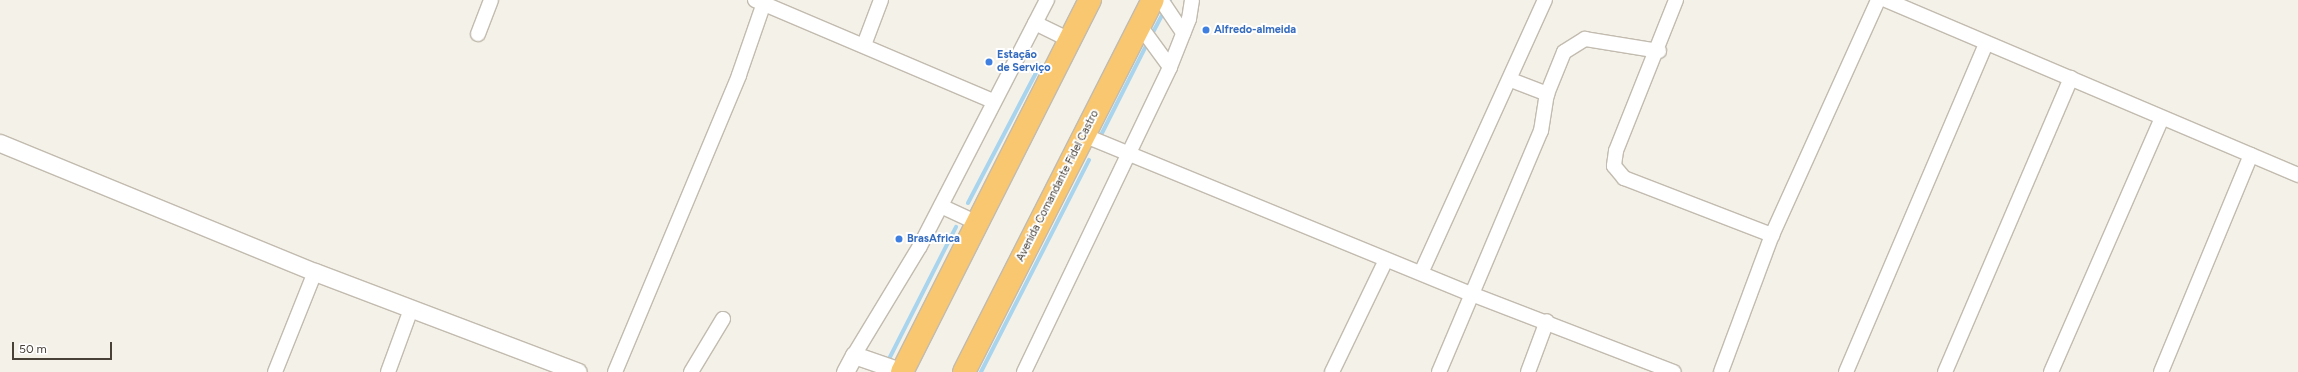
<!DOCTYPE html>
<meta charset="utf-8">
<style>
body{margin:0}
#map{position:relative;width:2298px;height:372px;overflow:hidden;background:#f4f1e9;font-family:Figtree,sans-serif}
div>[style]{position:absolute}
.stream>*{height:4px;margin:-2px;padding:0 2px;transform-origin:2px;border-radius:2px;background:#a8d4ee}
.roads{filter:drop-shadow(1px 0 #c2bbaf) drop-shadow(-1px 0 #c2bbaf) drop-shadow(0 1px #c2bbaf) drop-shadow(0 -1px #c2bbaf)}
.minor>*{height:14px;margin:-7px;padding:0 7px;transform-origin:7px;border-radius:7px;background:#fff}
.tertiary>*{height:17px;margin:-8.5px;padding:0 8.5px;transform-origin:8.5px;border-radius:8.5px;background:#fff}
.motorway>*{height:22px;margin:-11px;padding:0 11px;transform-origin:11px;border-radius:11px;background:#f9c770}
.dots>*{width:11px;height:11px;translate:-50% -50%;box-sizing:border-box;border:2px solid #fff;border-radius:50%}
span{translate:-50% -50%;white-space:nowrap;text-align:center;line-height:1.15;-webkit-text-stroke:4px #fff;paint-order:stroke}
.shop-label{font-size:11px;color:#366cbe;font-weight:700}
.left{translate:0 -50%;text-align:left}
.street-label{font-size:11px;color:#484138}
.scale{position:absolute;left:12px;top:342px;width:100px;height:18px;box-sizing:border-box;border:2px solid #484138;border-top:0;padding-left:5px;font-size:12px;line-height:14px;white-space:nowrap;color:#484138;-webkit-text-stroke:3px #fff;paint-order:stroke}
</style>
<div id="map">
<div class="stream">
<div style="left:1151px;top:36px;width:41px;rotate:-62.2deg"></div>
<div style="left:1099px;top:139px;width:109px;rotate:-63.2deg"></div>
<div style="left:968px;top:203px;width:156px;rotate:-62.4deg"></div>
<div style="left:890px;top:357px;width:146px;rotate:-63.1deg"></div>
<div style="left:981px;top:372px;width:238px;rotate:-63deg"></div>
</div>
<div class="roads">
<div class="minor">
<div style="left:755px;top:0;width:259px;rotate:23deg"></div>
<div style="left:1161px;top:0;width:40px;rotate:56deg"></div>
<div style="left:1676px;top:0;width:162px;rotate:111.7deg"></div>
<div style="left:1616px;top:151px;width:15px;rotate:98deg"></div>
<div style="left:1614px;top:166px;width:16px;rotate:50deg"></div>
<div style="left:1624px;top:178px;width:159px;rotate:21.1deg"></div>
<div style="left:1886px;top:0;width:448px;rotate:23deg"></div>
<div style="left:1035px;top:23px;width:39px;rotate:26deg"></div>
<div style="left:1140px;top:26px;width:51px;rotate:53.8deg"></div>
<div style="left:478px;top:34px;width:36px;rotate:-69deg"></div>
<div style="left:864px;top:45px;width:48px;rotate:-69.3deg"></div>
<div style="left:1511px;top:80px;width:39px;rotate:21deg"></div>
<div style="left:1083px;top:135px;width:422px;rotate:22.3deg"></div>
<div style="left:1474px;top:295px;width:214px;rotate:21.1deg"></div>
<div style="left:941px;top:206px;width:40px;rotate:25deg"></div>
<div style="left:1421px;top:273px;width:300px;rotate:-65.6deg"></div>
<div style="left:854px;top:355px;width:127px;rotate:-58.8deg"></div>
<div style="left:920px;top:246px;width:277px;rotate:-62.7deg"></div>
<div style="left:275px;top:372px;width:108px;rotate:-68.2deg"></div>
<div style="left:388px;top:372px;width:67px;rotate:-69.9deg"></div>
<div style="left:615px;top:372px;width:322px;rotate:-67.3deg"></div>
<div style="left:739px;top:75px;width:79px;rotate:-70.9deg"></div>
<div style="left:691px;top:372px;width:62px;rotate:-58.9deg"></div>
<div style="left:1024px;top:372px;width:338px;rotate:-64.4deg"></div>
<div style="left:1170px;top:67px;width:52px;rotate:-68.4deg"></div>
<div style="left:1189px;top:19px;width:19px;rotate:-81deg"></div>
<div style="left:1332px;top:372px;width:124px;rotate:-64.3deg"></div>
<div style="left:1439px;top:372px;width:262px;rotate:-67.1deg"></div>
<div style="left:1541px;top:131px;width:37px;rotate:-81deg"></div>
<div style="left:1547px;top:94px;width:45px;rotate:-68deg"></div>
<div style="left:1564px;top:52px;width:25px;rotate:-32deg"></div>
<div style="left:1585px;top:39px;width:75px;rotate:9.2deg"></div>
<div style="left:1528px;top:372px;width:54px;rotate:-69.6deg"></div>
<div style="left:1721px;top:372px;width:146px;rotate:-69.6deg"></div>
<div style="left:1772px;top:235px;width:258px;rotate:-65.7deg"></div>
<div style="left:1846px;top:372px;width:357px;rotate:-66.9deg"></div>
<div style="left:1945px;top:372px;width:320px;rotate:-66.8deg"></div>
<div style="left:2051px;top:372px;width:277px;rotate:-66.4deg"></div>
<div style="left:2161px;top:372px;width:235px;rotate:-67.5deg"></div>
</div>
<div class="tertiary">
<div style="left:0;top:143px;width:340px;rotate:22.3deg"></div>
<div style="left:315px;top:272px;width:281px;rotate:20.8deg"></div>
<div style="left:845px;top:372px;width:19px;rotate:-62deg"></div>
<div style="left:854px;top:355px;width:52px;rotate:19.1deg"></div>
</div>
<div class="motorway">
<div style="left:902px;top:372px;width:417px;rotate:-63.2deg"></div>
<div style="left:964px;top:372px;width:417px;rotate:-63.1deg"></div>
</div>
</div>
<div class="dots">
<div style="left:1206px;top:30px;background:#3f7fe0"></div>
<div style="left:989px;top:62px;background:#3f7fe0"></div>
<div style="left:899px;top:239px;background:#3f7fe0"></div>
</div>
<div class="shop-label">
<span class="left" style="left:1214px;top:30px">Alfredo-almeida</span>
<span class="left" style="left:997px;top:62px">Estação<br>de Serviço</span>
<span class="left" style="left:907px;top:239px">BrasAfrica</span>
</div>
<div class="street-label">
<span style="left:1058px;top:186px;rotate:-63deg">Avenida Comandante Fidel Castro</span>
</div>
<div class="scale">50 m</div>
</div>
